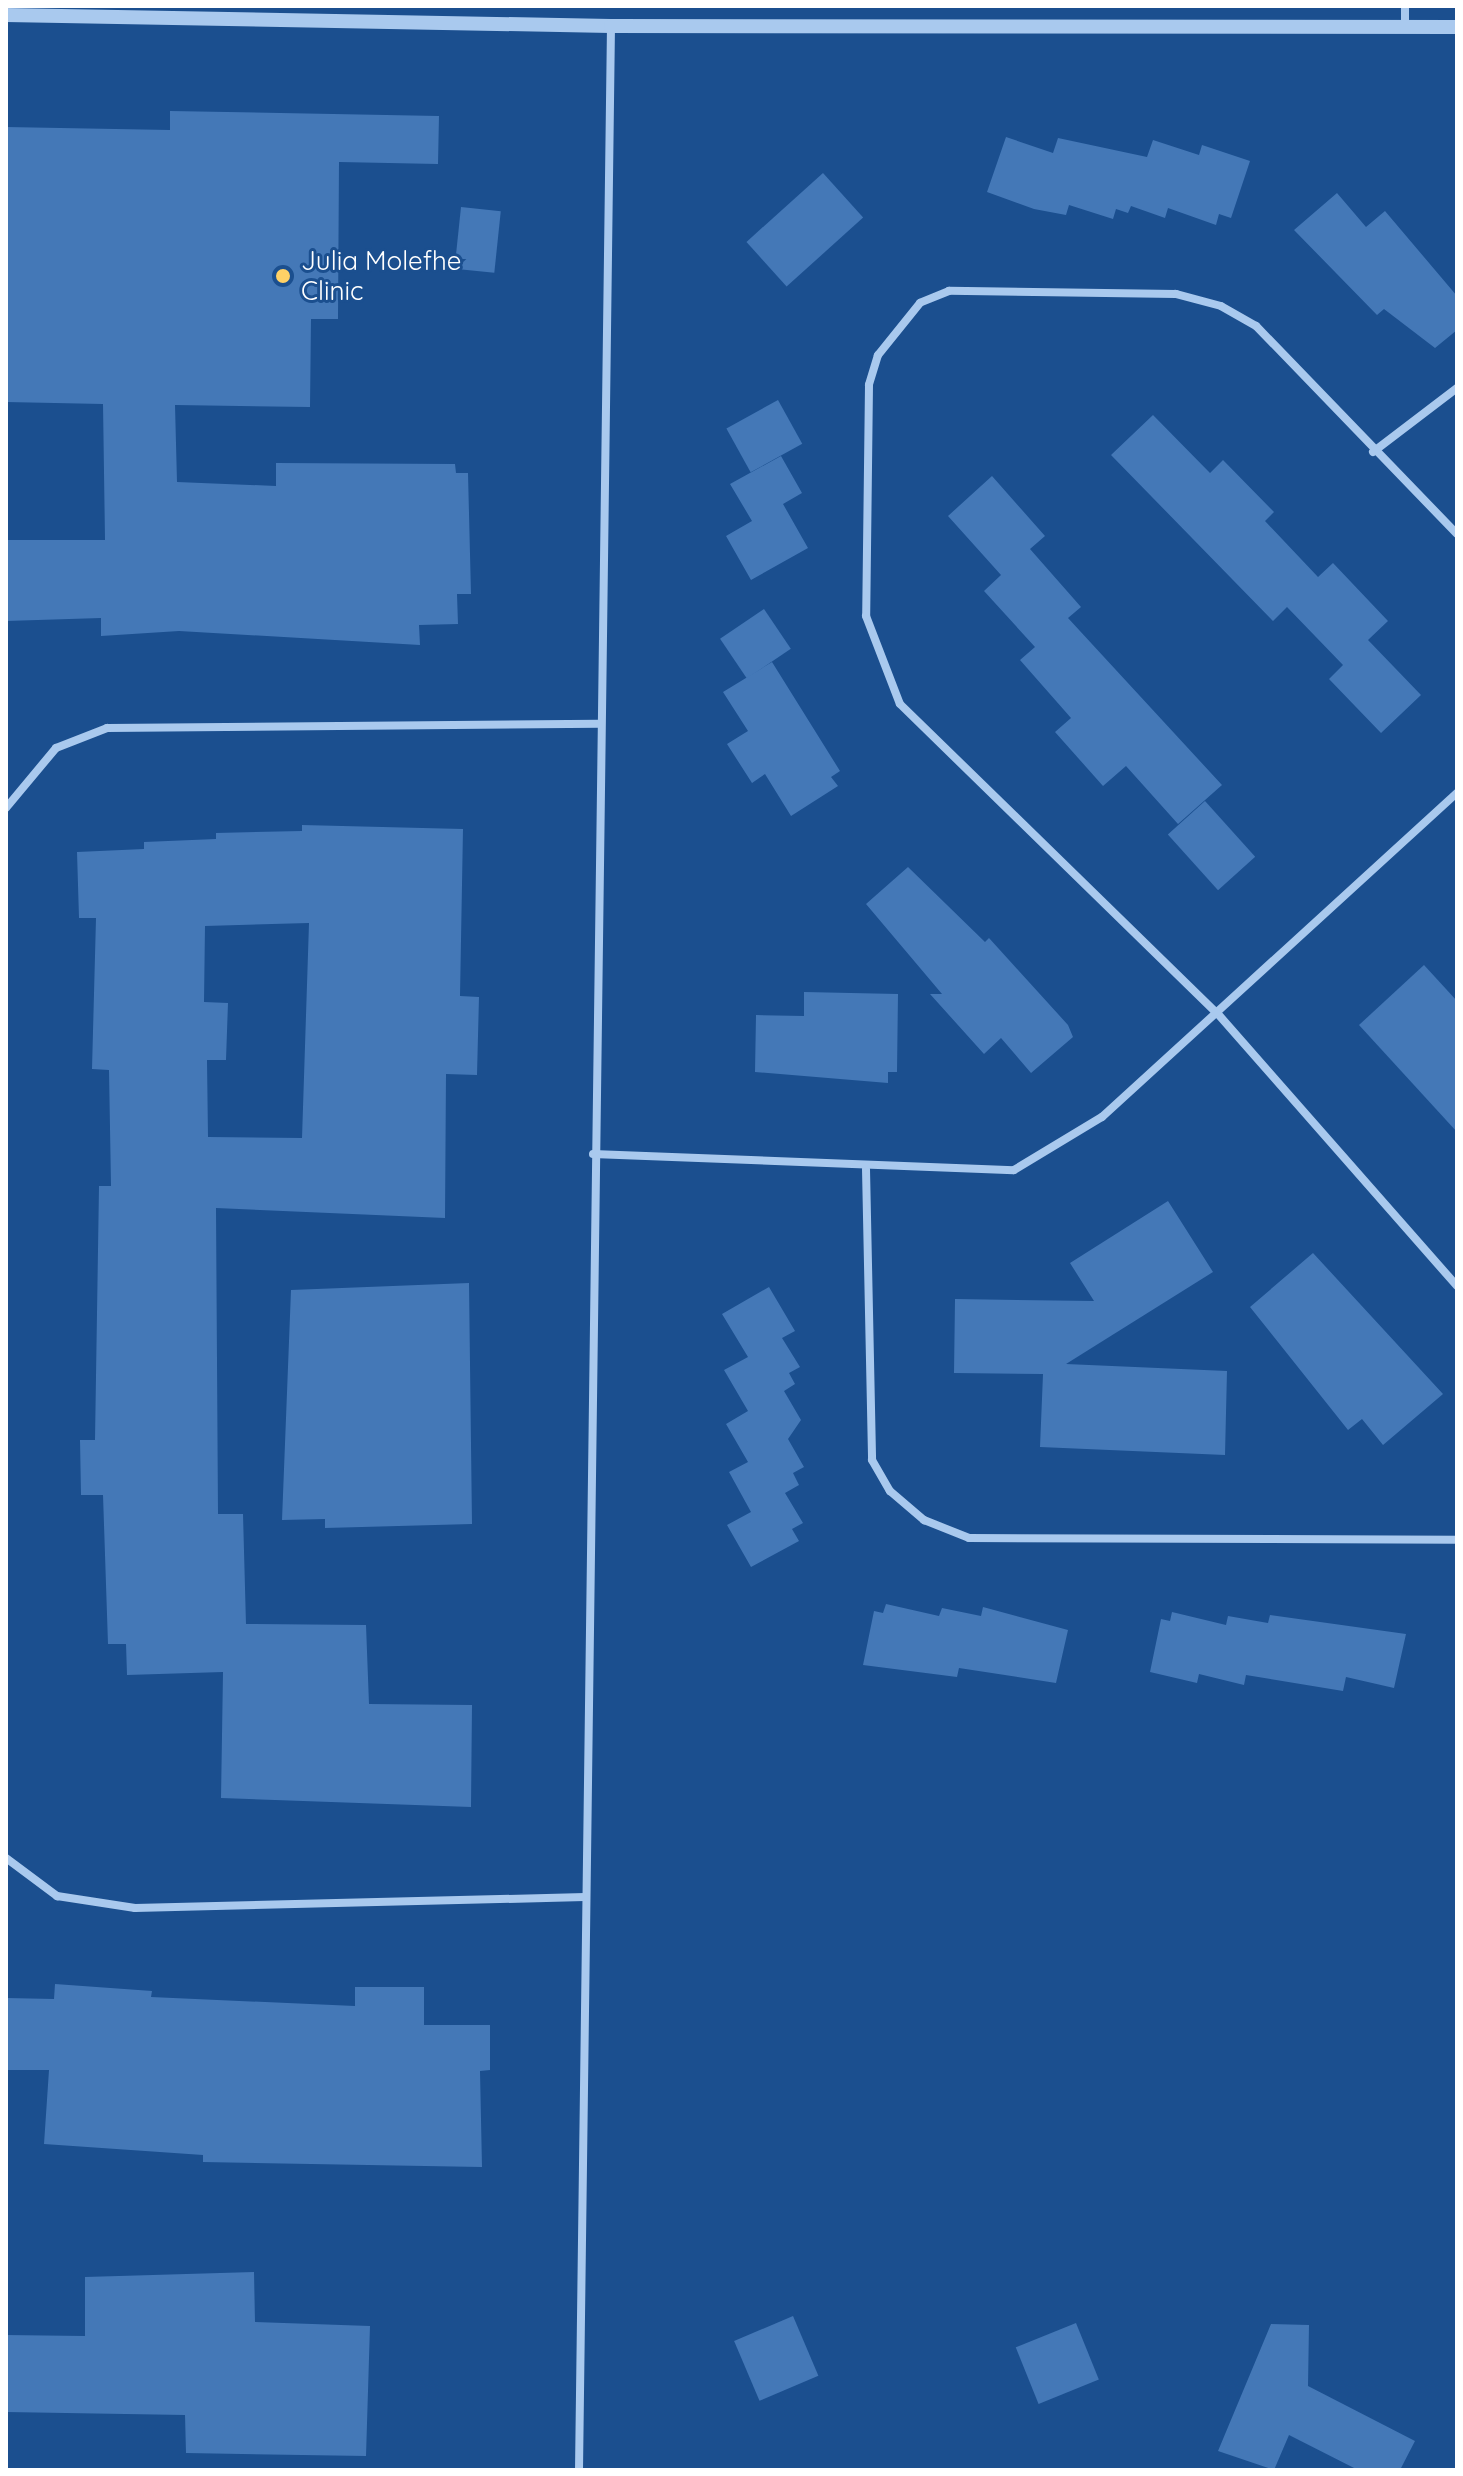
<!DOCTYPE html>
<style>
body{margin:0}
#map{position:relative;width:1463px;height:2476px;overflow:hidden;background:#1b4f8f;font-family:Quicksand,sans-serif}
div>[style]{position:absolute}
.building>*{inset:0;background:#4478b7;transform-origin:0 0}
.minor>*{height:8px;margin:-4px;padding:0 4px;transform-origin:4px;border-radius:4px;background:#a9c9ee}
.tertiary>*{height:14px;margin:-7px;padding:0 7px;transform-origin:7px;border-radius:7px;background:#a9c9ee}
.dots>*{width:22px;height:22px;translate:-50% -50%;box-sizing:border-box;border:4px solid #1b4f8f;border-radius:50%}
span{translate:-50% -50%;white-space:nowrap;text-align:center;line-height:1.15;-webkit-text-stroke:6px #1b4f8f;paint-order:stroke}
.poi-label{font-size:26px;color:#fff}
.left{translate:0 -50%;text-align:left}
.frame{position:absolute;inset:0;border:8px solid #fff;pointer-events:none}
</style>
<div id="map">
<div class="building">
<div style="clip-path:polygon(170px 111px,439px 116px,438px 164px,339px 162px,338px 319px,311px 319px,310px 407px,175px 405px,177px 482px,276px 486px,276px 463px,455px 464px,456px 473px,468px 473px,471px 594px,457px 594px,458px 624px,419px 625px,420px 645px,179px 631px,101px 636px,101px 618px,6px 621px,6px 540px,105px 540px,103px 404px,6px 402px,6px 127px,170px 130px)"></div>
<div style="clip-path:polygon(1006px 137px,1053px 153px,1058px 138px,1147px 157px,1153px 140px,1199px 155px,1202px 145px,1250px 161px,1231px 218px,1219px 214px,1216px 225px,1168px 208px,1165px 218px,1131px 206px,1128px 213px,1116px 209px,1113px 219px,1069px 205px,1066px 215px,1034px 209px,987px 192px)"></div>
<div style="left:823px;top:173px;width:60px;height:103px;rotate:48deg"></div>
<div style="clip-path:polygon(1337px 193px,1366px 227px,1385px 211px,1457px 296px,1457px 330px,1435px 348px,1384px 309px,1377px 315px,1294px 230px)"></div>
<div style="left:461px;top:207px;width:40px;height:62px;rotate:6deg"></div>
<div style="left:778px;top:400px;width:50px;height:59px;rotate:61deg"></div>
<div style="clip-path:polygon(1153px 415px,1210px 473px,1223px 460px,1274px 512px,1265px 521px,1318px 577px,1333px 563px,1388px 621px,1368px 640px,1421px 695px,1381px 733px,1329px 679px,1343px 665px,1287px 607px,1273px 621px,1111px 455px)"></div>
<div style="clip-path:polygon(781px 456px,802px 493px,783px 504px,808px 548px,751px 580px,726px 536px,752px 521px,730px 484px)"></div>
<div style="clip-path:polygon(992px 476px,1045px 536px,1030px 549px,1081px 607px,1068px 618px,1222px 785px,1178px 824px,1126px 766px,1103px 786px,1055px 732px,1071px 718px,1020px 660px,1035px 647px,984px 591px,1001px 575px,948px 516px)"></div>
<div style="left:764px;top:609px;width:48px;height:53px;rotate:56deg"></div>
<div style="clip-path:polygon(772px 662px,840px 771px,831px 777px,838px 786px,791px 816px,765px 774px,752px 783px,727px 744px,748px 731px,723px 692px)"></div>
<div style="left:1205px;top:801px;width:75px;height:50px;rotate:48deg"></div>
<div style="clip-path:polygon(evenodd,302px 825px,463px 829px,460px 996px,479px 997px,477px 1075px,446px 1074px,445px 1218px,216px 1208px,218px 1514px,243px 1514px,246px 1624px,366px 1625px,369px 1704px,472px 1705px,471px 1807px,221px 1798px,223px 1672px,127px 1675px,126px 1644px,108px 1644px,103px 1495px,81px 1495px,80px 1440px,95px 1440px,99px 1186px,111px 1186px,109px 1070px,92px 1069px,96px 918px,79px 918px,77px 852px,144px 849px,144px 842px,216px 839px,216px 833px,302px 831px,302px 825px,309px 923px,302px 1138px,208px 1137px,207px 1060px,226px 1060px,228px 1003px,204px 1002px,205px 926px,309px 923px)"></div>
<div style="clip-path:polygon(908px 867px,985px 942px,989px 938px,1068px 1025px,1073px 1037px,1031px 1073px,1001px 1038px,984px 1054px,930px 994px,942px 994px,866px 904px)"></div>
<div style="clip-path:polygon(1424px 965px,1457px 1001px,1457px 1132px,1359px 1025px)"></div>
<div style="clip-path:polygon(804px 992px,898px 994px,897px 1072px,888px 1072px,888px 1083px,755px 1072px,756px 1015px,804px 1016px)"></div>
<div style="clip-path:polygon(1168px 1201px,1213px 1272px,1066px 1364px,1227px 1371px,1225px 1455px,1040px 1447px,1043px 1374px,954px 1373px,955px 1299px,1094px 1301px,1070px 1263px)"></div>
<div style="clip-path:polygon(1313px 1253px,1443px 1394px,1383px 1445px,1362px 1419px,1348px 1430px,1250px 1307px)"></div>
<div style="clip-path:polygon(469px 1283px,472px 1524px,325px 1528px,325px 1519px,282px 1520px,291px 1290px)"></div>
<div style="clip-path:polygon(769px 1287px,795px 1331px,782px 1338px,800px 1367px,789px 1373px,795px 1384px,784px 1391px,801px 1420px,788px 1439px,804px 1467px,793px 1473px,799px 1485px,785px 1493px,803px 1523px,792px 1529px,799px 1541px,751px 1567px,727px 1525px,751px 1512px,729px 1472px,748px 1462px,726px 1424px,748px 1411px,724px 1370px,748px 1357px,722px 1314px)"></div>
<div style="clip-path:polygon(886px 1604px,939px 1616px,942px 1608px,981px 1616px,983px 1607px,1068px 1630px,1056px 1683px,959px 1668px,957px 1677px,863px 1665px,874px 1611px,883px 1613px)"></div>
<div style="clip-path:polygon(1172px 1612px,1226px 1625px,1228px 1616px,1268px 1623px,1270px 1615px,1406px 1634px,1394px 1688px,1346px 1677px,1343px 1691px,1246px 1675px,1244px 1685px,1199px 1674px,1197px 1683px,1150px 1672px,1161px 1619px,1170px 1621px)"></div>
<div style="clip-path:polygon(55px 1984px,152px 1991px,151px 1997px,355px 2006px,355px 1987px,424px 1987px,424px 2025px,490px 2025px,490px 2070px,480px 2071px,482px 2167px,203px 2162px,203px 2155px,44px 2144px,49px 2070px,6px 2070px,6px 1998px,54px 1999px)"></div>
<div style="clip-path:polygon(254px 2272px,255px 2322px,370px 2326px,366px 2456px,186px 2453px,185px 2415px,6px 2412px,6px 2335px,85px 2336px,85px 2277px)"></div>
<div style="left:793px;top:2316px;width:65px;height:64px;rotate:67deg"></div>
<div style="left:1076px;top:2323px;width:61px;height:65px;rotate:68deg"></div>
<div style="clip-path:polygon(1271px 2324px,1309px 2325px,1308px 2386px,1415px 2441px,1400px 2470px,1358px 2470px,1289px 2435px,1274px 2470px,1218px 2451px)"></div>
</div>
<div class="minor">
<div style="left:1405px;top:27px;width:21px;rotate:-90deg"></div>
<div style="left:1373px;top:452px;width:106px;rotate:-37.3deg"></div>
<div style="left:1457px;top:534px;width:289px;rotate:-134deg"></div>
<div style="left:1256px;top:326px;width:40px;rotate:-150.3deg"></div>
<div style="left:1221px;top:306px;width:47px;rotate:-165.1deg"></div>
<div style="left:1176px;top:294px;width:227px;rotate:-179.2deg"></div>
<div style="left:949px;top:291px;width:31px;rotate:158deg"></div>
<div style="left:920px;top:303px;width:67px;rotate:128.9deg"></div>
<div style="left:878px;top:355px;width:31px;rotate:107deg"></div>
<div style="left:869px;top:385px;width:231px;rotate:90.7deg"></div>
<div style="left:866px;top:616px;width:94px;rotate:68.9deg"></div>
<div style="left:900px;top:704px;width:444px;rotate:44.3deg"></div>
<div style="left:1218px;top:1014px;width:362px;rotate:48.7deg"></div>
<div style="left:6px;top:808px;width:78px;rotate:-50.2deg"></div>
<div style="left:56px;top:748px;width:55px;rotate:-21.4deg"></div>
<div style="left:107px;top:728px;width:492px;rotate:-0.5deg"></div>
<div style="left:593px;top:1154px;width:421px;rotate:2.2deg"></div>
<div style="left:1014px;top:1170px;width:103px;rotate:-31.1deg"></div>
<div style="left:1102px;top:1117px;width:481px;rotate:-42.4deg"></div>
<div style="left:866px;top:1169px;width:291px;rotate:88.8deg"></div>
<div style="left:872px;top:1460px;width:36px;rotate:60deg"></div>
<div style="left:890px;top:1491px;width:45px;rotate:40.5deg"></div>
<div style="left:924px;top:1520px;width:48px;rotate:21.8deg"></div>
<div style="left:969px;top:1538px;width:488px;rotate:0.2deg"></div>
<div style="left:6px;top:1858px;width:64px;rotate:36.7deg"></div>
<div style="left:57px;top:1896px;width:79px;rotate:8.7deg"></div>
<div style="left:135px;top:1908px;width:450px;rotate:-1.4deg"></div>
<div style="left:579px;top:2470px;width:2444px;rotate:-89.25deg"></div>
</div>
<div class="tertiary">
<div style="left:6px;top:15px;width:605px;rotate:1.04deg"></div>
<div style="left:611px;top:26px;width:846px;rotate:0.07deg"></div>
</div>
<div class="dots">
<div style="left:283px;top:276px;background:#ffd166"></div>
</div>
<div class="poi-label">
<span class="left" style="left:301px;top:276px">Julia Molefhe<br>Clinic</span>
</div>
<div class="frame"></div>
</div>
